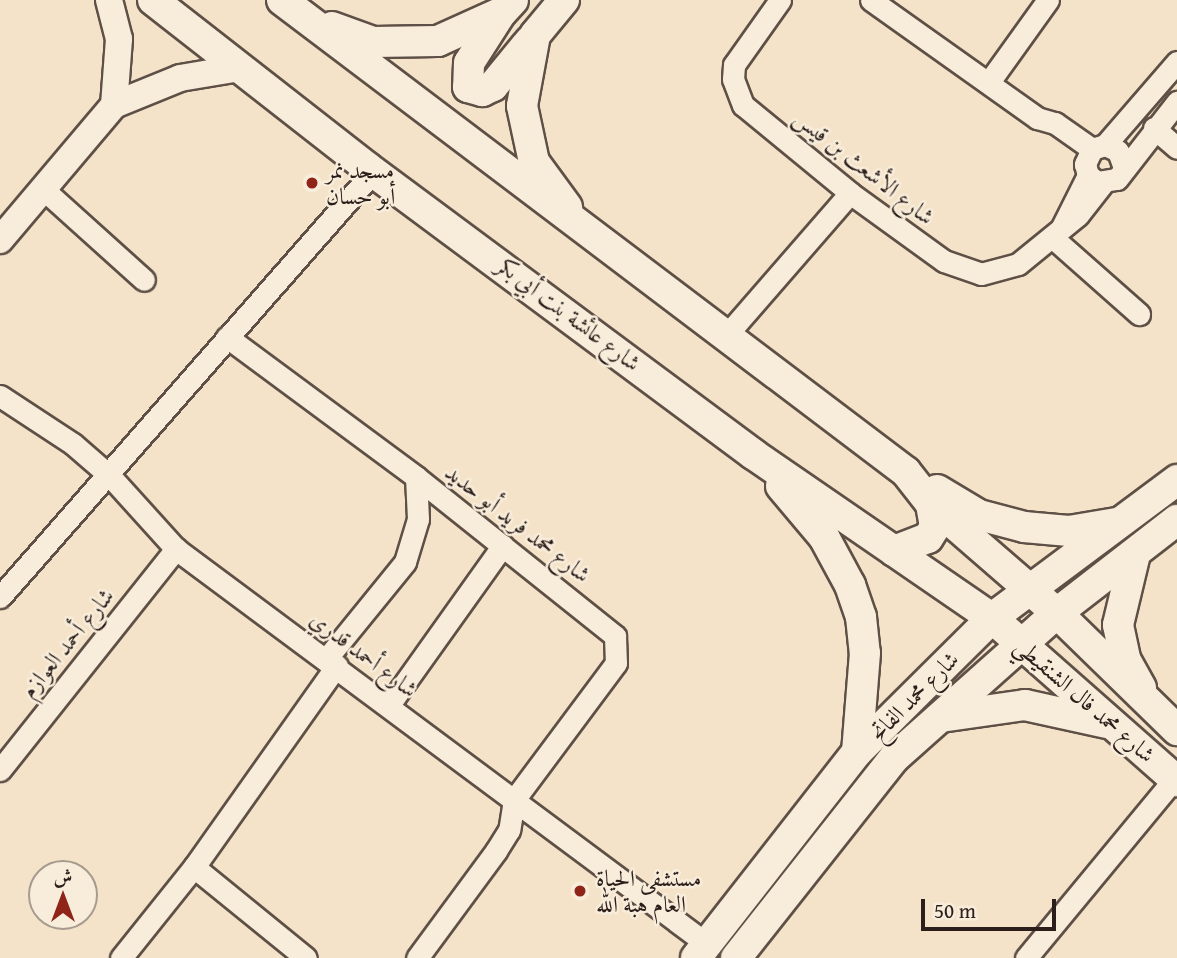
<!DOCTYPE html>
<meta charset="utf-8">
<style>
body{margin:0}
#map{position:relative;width:1177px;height:958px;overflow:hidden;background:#f4e3c8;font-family:"Gentium Book Plus",Amiri,serif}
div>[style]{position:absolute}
.roads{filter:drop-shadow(2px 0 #5e5046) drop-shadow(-2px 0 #5e5046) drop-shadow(0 2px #5e5046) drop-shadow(0 -2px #5e5046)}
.minor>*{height:21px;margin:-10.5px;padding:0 10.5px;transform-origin:10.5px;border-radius:10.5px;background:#f8eddb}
.tertiary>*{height:26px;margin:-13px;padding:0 13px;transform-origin:13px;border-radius:13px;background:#f8eddb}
.secondary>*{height:30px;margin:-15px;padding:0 15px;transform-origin:15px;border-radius:15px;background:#f8eddb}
.dots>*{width:19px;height:19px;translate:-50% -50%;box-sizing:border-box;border:4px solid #f8eddb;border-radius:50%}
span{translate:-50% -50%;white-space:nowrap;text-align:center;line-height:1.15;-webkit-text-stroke:5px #f8eddb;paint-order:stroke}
.street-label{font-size:23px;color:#2c1f1b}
.poi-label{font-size:23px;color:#2c1f1b}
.left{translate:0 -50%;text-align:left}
.north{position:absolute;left:28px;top:860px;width:70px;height:70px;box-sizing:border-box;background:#f8eddb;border:2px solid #a69b8e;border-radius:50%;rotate:0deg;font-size:19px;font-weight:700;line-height:28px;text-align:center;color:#2c1f1b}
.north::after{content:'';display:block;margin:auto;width:24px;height:32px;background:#8f2418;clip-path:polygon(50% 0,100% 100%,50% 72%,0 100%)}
.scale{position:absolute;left:921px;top:899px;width:135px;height:32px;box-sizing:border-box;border:4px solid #2c1f1b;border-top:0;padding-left:9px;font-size:21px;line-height:24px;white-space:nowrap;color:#2c1f1b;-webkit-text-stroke:5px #f8eddb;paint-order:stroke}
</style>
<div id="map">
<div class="roads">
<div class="minor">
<div style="left:780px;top:0;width:80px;rotate:125.3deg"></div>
<div style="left:734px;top:65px;width:14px;rotate:94deg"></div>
<div style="left:733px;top:79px;width:28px;rotate:69deg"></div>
<div style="left:743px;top:105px;width:139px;rotate:39.4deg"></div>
<div style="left:850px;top:193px;width:116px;rotate:35.9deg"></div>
<div style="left:944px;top:261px;width:39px;rotate:19deg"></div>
<div style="left:981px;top:274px;width:38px;rotate:-15deg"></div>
<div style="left:1018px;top:264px;width:77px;rotate:-39.2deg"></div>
<div style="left:1078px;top:215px;width:41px;rotate:-52deg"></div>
<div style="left:871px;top:0;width:204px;rotate:35.4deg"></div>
<div style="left:1037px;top:118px;width:19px;rotate:16deg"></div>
<div style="left:1055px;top:123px;width:45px;rotate:35.1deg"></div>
<div style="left:989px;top:82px;width:101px;rotate:-54.3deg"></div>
<div style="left:1154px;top:128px;width:30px;rotate:41deg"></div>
<div style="left:1105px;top:145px;width:110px;rotate:-49.1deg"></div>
<div style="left:1123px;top:165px;width:15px;rotate:-110deg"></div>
<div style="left:1118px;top:151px;width:14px;rotate:-155deg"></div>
<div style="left:1105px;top:145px;width:14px;rotate:163deg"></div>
<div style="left:1092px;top:149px;width:17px;rotate:115deg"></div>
<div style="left:1085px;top:164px;width:11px;rotate:75deg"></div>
<div style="left:1088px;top:175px;width:11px;rotate:38deg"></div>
<div style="left:1097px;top:182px;width:20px;rotate:-9deg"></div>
<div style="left:1117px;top:179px;width:98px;rotate:-52.1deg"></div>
<div style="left:42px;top:188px;width:137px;rotate:42deg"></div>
<div style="left:1062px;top:227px;width:58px;rotate:-63.4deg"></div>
<div style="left:1053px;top:238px;width:115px;rotate:41.5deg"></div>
<div style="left:227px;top:337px;width:235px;rotate:36.5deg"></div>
<div style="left:416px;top:477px;width:255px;rotate:38.6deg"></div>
<div style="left:615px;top:636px;width:27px;rotate:88deg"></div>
<div style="left:616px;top:663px;width:171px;rotate:126.7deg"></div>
<div style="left:514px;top:800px;width:30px;rotate:99deg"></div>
<div style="left:509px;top:830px;width:25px;rotate:122deg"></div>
<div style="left:496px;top:851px;width:133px;rotate:126.4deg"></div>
<div style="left:724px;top:338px;width:192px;rotate:-49deg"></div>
<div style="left:0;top:396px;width:87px;rotate:33.3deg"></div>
<div style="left:73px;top:444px;width:49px;rotate:40.9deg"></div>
<div style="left:110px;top:476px;width:98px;rotate:47.9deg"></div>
<div style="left:176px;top:549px;width:662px;rotate:36.64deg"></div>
<div style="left:0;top:597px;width:565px;rotate:-48.73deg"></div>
<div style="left:327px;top:658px;width:124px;rotate:-50.9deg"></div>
<div style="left:405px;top:562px;width:45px;rotate:-73.2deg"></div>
<div style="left:418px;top:519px;width:42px;rotate:-92.7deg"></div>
<div style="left:389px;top:705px;width:196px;rotate:-54.5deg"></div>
<div style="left:0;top:770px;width:283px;rotate:-51.5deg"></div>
<div style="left:194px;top:867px;width:144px;rotate:39.1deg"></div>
<div style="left:121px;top:958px;width:117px;rotate:-51.3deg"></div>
<div style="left:194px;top:867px;width:247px;rotate:-54.7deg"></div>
<div style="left:1026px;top:958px;width:232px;rotate:-50.4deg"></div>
</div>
<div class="tertiary">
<div style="left:109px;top:0;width:40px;rotate:75.6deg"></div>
<div style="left:119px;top:39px;width:66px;rotate:94.3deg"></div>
<div style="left:0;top:240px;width:177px;rotate:-49.8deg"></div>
<div style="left:114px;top:105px;width:71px;rotate:-22.2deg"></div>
<div style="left:180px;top:78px;width:61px;rotate:-9.5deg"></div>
</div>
<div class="secondary">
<div style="left:153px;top:0;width:273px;rotate:38deg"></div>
<div style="left:368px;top:168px;width:480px;rotate:36.6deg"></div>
<div style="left:753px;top:454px;width:290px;rotate:34.5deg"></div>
<div style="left:992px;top:618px;width:247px;rotate:41.4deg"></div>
<div style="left:282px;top:0;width:782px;rotate:37.1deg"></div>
<div style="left:906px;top:472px;width:41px;rotate:52deg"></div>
<div style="left:931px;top:504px;width:167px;rotate:40.9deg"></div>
<div style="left:1057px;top:613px;width:168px;rotate:44.3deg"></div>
<div style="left:564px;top:0;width:45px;rotate:129.6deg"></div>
<div style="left:535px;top:35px;width:72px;rotate:100.4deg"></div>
<div style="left:522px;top:106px;width:57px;rotate:77.9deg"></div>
<div style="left:534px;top:162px;width:56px;rotate:53.7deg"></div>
<div style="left:501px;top:13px;width:59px;rotate:122.6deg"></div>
<div style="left:469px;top:63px;width:24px;rotate:92deg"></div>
<div style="left:468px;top:87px;width:15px;rotate:16deg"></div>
<div style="left:482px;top:91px;width:12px;rotate:-24deg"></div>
<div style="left:493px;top:86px;width:58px;rotate:-50.6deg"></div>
<div style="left:332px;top:27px;width:44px;rotate:20.1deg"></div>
<div style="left:373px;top:42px;width:65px;rotate:-0.9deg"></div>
<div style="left:438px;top:41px;width:70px;rotate:-24.4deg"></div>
<div style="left:502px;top:12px;width:16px;rotate:-47deg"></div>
<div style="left:781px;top:486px;width:67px;rotate:49.9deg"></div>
<div style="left:824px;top:537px;width:55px;rotate:61.6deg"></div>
<div style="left:850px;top:585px;width:34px;rotate:71deg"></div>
<div style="left:861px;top:617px;width:36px;rotate:84deg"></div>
<div style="left:865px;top:653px;width:99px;rotate:94.6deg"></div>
<div style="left:937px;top:490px;width:49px;rotate:30.8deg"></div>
<div style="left:979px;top:515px;width:47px;rotate:14.9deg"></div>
<div style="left:1024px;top:527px;width:45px;rotate:5.1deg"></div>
<div style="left:1069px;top:531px;width:48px;rotate:-9.7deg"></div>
<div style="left:894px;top:551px;width:36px;rotate:-21deg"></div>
<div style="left:928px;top:538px;width:13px;rotate:-58deg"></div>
<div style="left:935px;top:527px;width:23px;rotate:-100deg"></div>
<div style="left:1135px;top:554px;width:73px;rotate:103.5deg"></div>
<div style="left:1118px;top:625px;width:35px;rotate:78deg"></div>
<div style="left:1125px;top:659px;width:33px;rotate:61deg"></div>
<div style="left:941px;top:717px;width:85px;rotate:-8.1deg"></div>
<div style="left:1025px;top:705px;width:83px;rotate:12.5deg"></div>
<div style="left:696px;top:958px;width:261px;rotate:-52deg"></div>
<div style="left:857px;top:752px;width:190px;rotate:-44.8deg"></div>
<div style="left:992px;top:618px;width:231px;rotate:-36.7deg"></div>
<div style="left:736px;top:958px;width:255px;rotate:-51.7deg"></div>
<div style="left:894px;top:758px;width:218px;rotate:-41.7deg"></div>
<div style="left:1057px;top:613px;width:152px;rotate:-37.8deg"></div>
</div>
</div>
<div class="dots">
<div style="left:312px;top:183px;background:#8f2418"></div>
<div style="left:580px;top:891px;background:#8f2418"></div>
</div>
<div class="street-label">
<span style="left:864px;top:167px;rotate:38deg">شارع الأشعث بن قيس</span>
<span style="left:569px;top:314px;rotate:37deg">شارع عائشة بنت أبي بكر</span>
<span style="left:518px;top:523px;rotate:38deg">شارع محمد فريد أبو حديد</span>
<span style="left:67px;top:643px;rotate:-51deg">شارع أحمد العوازم</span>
<span style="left:364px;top:654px;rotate:37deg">شارع أحمد قدري</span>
<span style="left:914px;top:696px;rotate:-45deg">شارع محمد الفاتح</span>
<span style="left:1085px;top:700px;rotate:41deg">شارع محمد فال الشنقيطي</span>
</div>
<div class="poi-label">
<span class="left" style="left:326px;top:183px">مسجد نمر<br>أبو حسان</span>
<span class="left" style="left:596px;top:891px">مستشفى الحياة<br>العام هبة الله</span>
</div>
<div class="north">ش</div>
<div class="scale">50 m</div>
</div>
